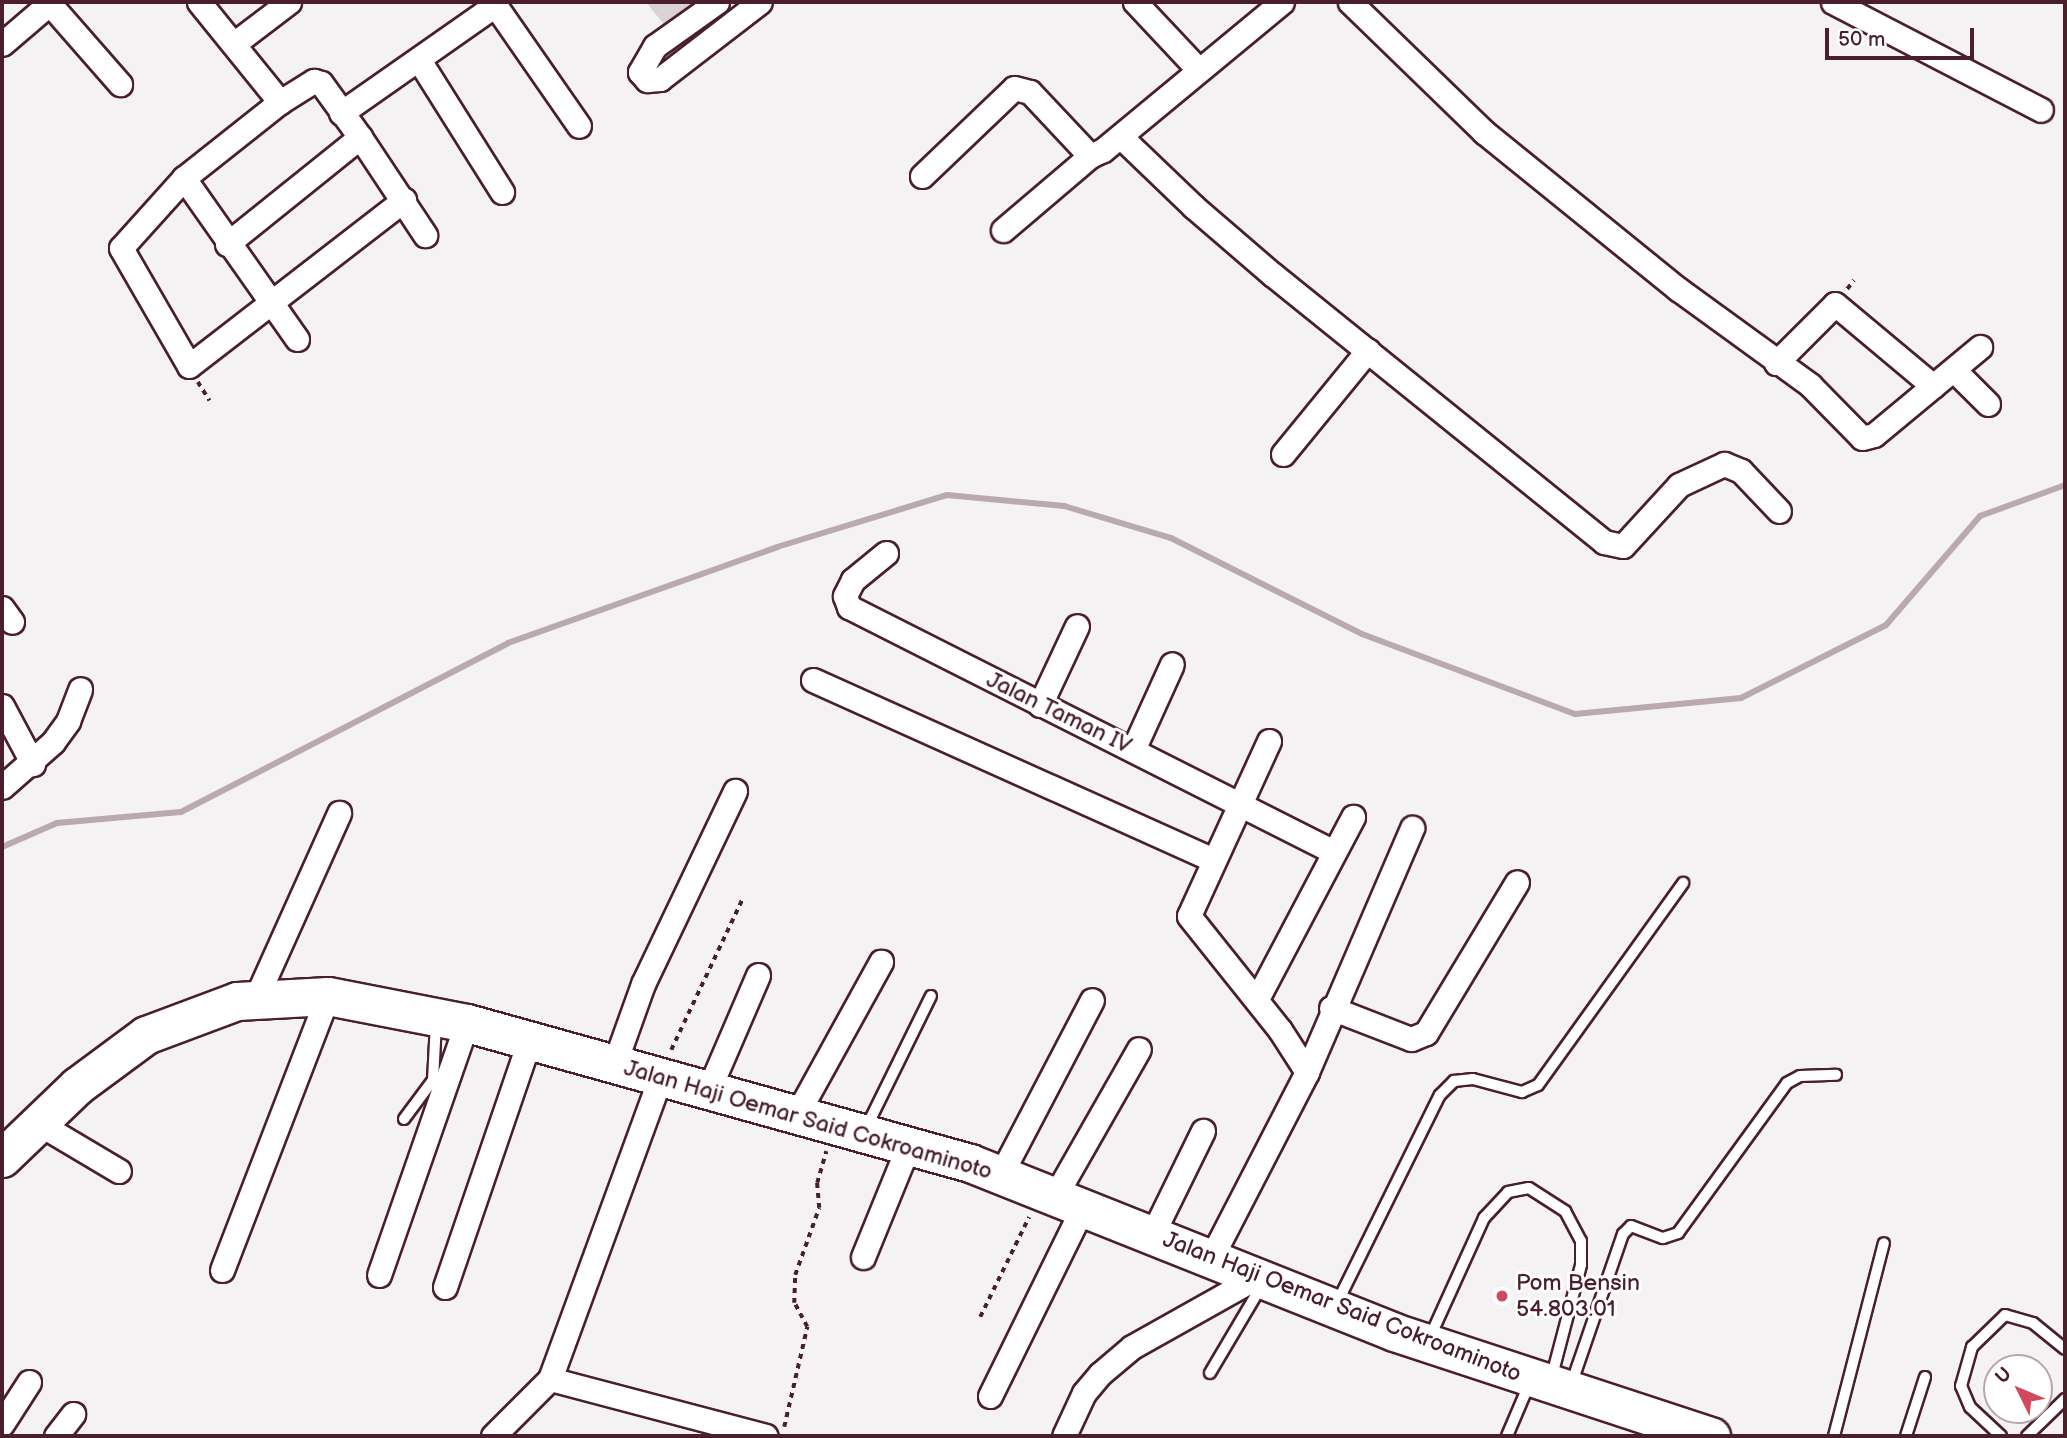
<!DOCTYPE html>
<style>
body{margin:0}
#map{position:relative;width:2067px;height:1438px;overflow:hidden;background:#f4f2f2;font-family:"Balsamiq Sans",sans-serif}
div>[style]{position:absolute}
.green>*{inset:0;background:#dbd2d5}
.stream>*{height:6px;margin:-3px;padding:0 3px;transform-origin:3px;border-radius:3px;background:#baa9ae}
.path>*{height:3.5px;margin-top:-1.75px;transform-origin:0;background:repeating-linear-gradient(90deg,#4a1f2b 0 5px,transparent 0 10px)}
.roads{filter:drop-shadow(2px 0 #4a1f2b) drop-shadow(-2px 0 #4a1f2b) drop-shadow(0 2px #4a1f2b) drop-shadow(0 -2px #4a1f2b)}
.service>*{height:10px;margin:-5px;padding:0 5px;transform-origin:5px;border-radius:5px;background:#fff}
.minor>*{height:23px;margin:-11.5px;padding:0 11.5px;transform-origin:11.5px;border-radius:11.5px;background:#fff}
.trunk>*{height:37px;margin:-18.5px;padding:0 18.5px;transform-origin:18.5px;border-radius:18.5px;background:#fff}
.dots>*{width:19px;height:19px;translate:-50% -50%;box-sizing:border-box;border:4px solid #fff;border-radius:50%}
span{translate:-50% -50%;white-space:nowrap;text-align:center;line-height:1.15;-webkit-text-stroke:6px #fff;paint-order:stroke}
.street-label{font-size:23px;color:#4a1f2b}
.poi-label{font-size:23px;color:#4a1f2b}
.left{translate:0 -50%;text-align:left}
.frame{position:absolute;inset:0;border:4px solid #4a1f2b;pointer-events:none}
.north{position:absolute;left:1983px;top:1354px;width:70px;height:70px;box-sizing:border-box;background:#fff;border:2px solid #b7a5aa;border-radius:50%;rotate:313deg;font-size:19px;font-weight:700;line-height:28px;text-align:center;color:#4a1f2b}
.north::after{content:'';display:block;margin:auto;width:24px;height:32px;background:#d1495b;clip-path:polygon(50% 0,100% 100%,50% 72%,0 100%)}
.scale{position:absolute;left:1825px;top:28px;width:149px;height:32px;box-sizing:border-box;border:4px solid #4a1f2b;border-top:0;padding-left:9px;font-size:21px;line-height:24px;white-space:nowrap;color:#4a1f2b;-webkit-text-stroke:5px #fff;paint-order:stroke}
</style>
<div id="map">
<div class="green">
<div style="clip-path:polygon(646px 2px,702px 2px,666px 27px)"></div>
</div>
<div class="stream">
<div style="left:2px;top:847px;width:60px;rotate:-23.6deg"></div>
<div style="left:57px;top:823px;width:124px;rotate:-5.1deg"></div>
<div style="left:181px;top:812px;width:368px;rotate:-27.3deg"></div>
<div style="left:508px;top:643px;width:286px;rotate:-19.6deg"></div>
<div style="left:777px;top:547px;width:178px;rotate:-17deg"></div>
<div style="left:947px;top:495px;width:118px;rotate:5.4deg"></div>
<div style="left:1064px;top:506px;width:112px;rotate:16.7deg"></div>
<div style="left:1171px;top:538px;width:214px;rotate:26.7deg"></div>
<div style="left:1362px;top:634px;width:228px;rotate:20.6deg"></div>
<div style="left:1575px;top:714px;width:167px;rotate:-5.5deg"></div>
<div style="left:1741px;top:698px;width:162px;rotate:-26.7deg"></div>
<div style="left:1886px;top:625px;width:144px;rotate:-49.2deg"></div>
<div style="left:1980px;top:516px;width:90px;rotate:-20deg"></div>
</div>
<div class="path">
<div style="left:1847px;top:289px;width:11px;rotate:-52deg"></div>
<div style="left:198px;top:382px;width:22px;rotate:58deg"></div>
<div style="left:671px;top:1050px;width:166px;rotate:-64.7deg"></div>
<div style="left:980px;top:1317px;width:111px;rotate:-63.9deg"></div>
<div style="left:784px;top:1427px;width:103px;rotate:-77deg"></div>
<div style="left:807px;top:1327px;width:27px;rotate:-118deg"></div>
<div style="left:794px;top:1303px;width:28px;rotate:-88deg"></div>
<div style="left:795px;top:1275px;width:71px;rotate:-70.3deg"></div>
<div style="left:819px;top:1208px;width:25px;rotate:-95deg"></div>
<div style="left:817px;top:1183px;width:33px;rotate:-74deg"></div>
</div>
<div class="roads">
<div class="service">
<div style="left:404px;top:1119px;width:49px;rotate:-53.4deg"></div>
<div style="left:433px;top:1080px;width:57px;rotate:-87deg"></div>
<div style="left:866px;top:1128px;width:147px;rotate:-63.8deg"></div>
<div style="left:1337px;top:1303px;width:232px;rotate:-63.7deg"></div>
<div style="left:1440px;top:1095px;width:20px;rotate:-45deg"></div>
<div style="left:1454px;top:1081px;width:19px;rotate:-6deg"></div>
<div style="left:1473px;top:1079px;width:51px;rotate:14.9deg"></div>
<div style="left:1522px;top:1092px;width:17px;rotate:-24deg"></div>
<div style="left:1538px;top:1085px;width:249px;rotate:-54.3deg"></div>
<div style="left:1430px;top:1337px;width:131px;rotate:-65.6deg"></div>
<div style="left:1484px;top:1218px;width:35px;rotate:-47deg"></div>
<div style="left:1508px;top:1192px;width:21px;rotate:-11deg"></div>
<div style="left:1529px;top:1188px;width:43px;rotate:32.6deg"></div>
<div style="left:1565px;top:1211px;width:34px;rotate:62deg"></div>
<div style="left:1581px;top:1241px;width:24px;rotate:90deg"></div>
<div style="left:1581px;top:1265px;width:118px;rotate:104.7deg"></div>
<div style="left:1210px;top:1373px;width:102px;rotate:-59.4deg"></div>
<div style="left:1571px;top:1385px;width:160px;rotate:-71deg"></div>
<div style="left:1623px;top:1234px;width:11px;rotate:-45deg"></div>
<div style="left:1631px;top:1226px;width:34px;rotate:21deg"></div>
<div style="left:1663px;top:1238px;width:16px;rotate:-18deg"></div>
<div style="left:1678px;top:1233px;width:185px;rotate:-54deg"></div>
<div style="left:1787px;top:1083px;width:15px;rotate:-28deg"></div>
<div style="left:1800px;top:1076px;width:36px;rotate:-2deg"></div>
<div style="left:1507px;top:1436px;width:59px;rotate:-66.9deg"></div>
<div style="left:1834px;top:1436px;width:199px;rotate:-75.5deg"></div>
<div style="left:1906px;top:1436px;width:62px;rotate:-72.1deg"></div>
<div style="left:2001px;top:1436px;width:42px;rotate:-136.9deg"></div>
<div style="left:1970px;top:1407px;width:23px;rotate:-113deg"></div>
<div style="left:1961px;top:1386px;width:41px;rotate:-74.2deg"></div>
<div style="left:1972px;top:1347px;width:46px;rotate:-44.1deg"></div>
<div style="left:2005px;top:1315px;width:29px;rotate:16deg"></div>
<div style="left:2033px;top:1323px;width:41px;rotate:39.1deg"></div>
<div style="left:2027px;top:1436px;width:53px;rotate:-44.2deg"></div>
</div>
<div class="minor">
<div style="left:199px;top:2px;width:129px;rotate:51deg"></div>
<div style="left:717px;top:2px;width:76px;rotate:144.6deg"></div>
<div style="left:655px;top:46px;width:30px;rotate:120deg"></div>
<div style="left:640px;top:72px;width:11px;rotate:49deg"></div>
<div style="left:647px;top:80px;width:13px;rotate:-4deg"></div>
<div style="left:660px;top:79px;width:126px;rotate:-37.6deg"></div>
<div style="left:1135px;top:2px;width:91px;rotate:46.8deg"></div>
<div style="left:1350px;top:2px;width:187px;rotate:44.1deg"></div>
<div style="left:1484px;top:132px;width:250px;rotate:39deg"></div>
<div style="left:1678px;top:289px;width:163px;rotate:36deg"></div>
<div style="left:1810px;top:385px;width:74px;rotate:45.5deg"></div>
<div style="left:1862px;top:438px;width:12px;rotate:-14deg"></div>
<div style="left:1874px;top:435px;width:138px;rotate:-39.7deg"></div>
<div style="left:1833px;top:2px;width:234px;rotate:27.4deg"></div>
<div style="left:49px;top:3px;width:108px;rotate:48.8deg"></div>
<div style="left:235px;top:43px;width:68px;rotate:-37.2deg"></div>
<div style="left:2px;top:44px;width:65px;rotate:-40.6deg"></div>
<div style="left:419px;top:60px;width:156px;rotate:57.8deg"></div>
<div style="left:341px;top:113px;width:188px;rotate:-35deg"></div>
<div style="left:495px;top:5px;width:147px;rotate:55.2deg"></div>
<div style="left:1121px;top:137px;width:101px;rotate:43.8deg"></div>
<div style="left:1194px;top:207px;width:103px;rotate:40.7deg"></div>
<div style="left:1272px;top:274px;width:427px;rotate:38.9deg"></div>
<div style="left:1604px;top:542px;width:19px;rotate:12deg"></div>
<div style="left:1623px;top:546px;width:83px;rotate:-47.4deg"></div>
<div style="left:1679px;top:485px;width:50px;rotate:-25deg"></div>
<div style="left:1724px;top:464px;width:18px;rotate:22deg"></div>
<div style="left:1741px;top:471px;width:55px;rotate:46.5deg"></div>
<div style="left:922px;top:176px;width:127px;rotate:-43.7deg"></div>
<div style="left:1014px;top:88px;width:16px;rotate:14deg"></div>
<div style="left:1030px;top:92px;width:88px;rotate:46.8deg"></div>
<div style="left:1090px;top:156px;width:14px;rotate:-25deg"></div>
<div style="left:1103px;top:150px;width:232px;rotate:-39.6deg"></div>
<div style="left:184px;top:178px;width:94px;rotate:132deg"></div>
<div style="left:121px;top:248px;width:136px;rotate:60deg"></div>
<div style="left:189px;top:366px;width:272px;rotate:-37.7deg"></div>
<div style="left:1003px;top:230px;width:114px;rotate:-40.4deg"></div>
<div style="left:227px;top:244px;width:171px;rotate:-38.8deg"></div>
<div style="left:297px;top:339px;width:197px;rotate:-125.1deg"></div>
<div style="left:184px;top:178px;width:122px;rotate:-38.4deg"></div>
<div style="left:280px;top:102px;width:40px;rotate:-32deg"></div>
<div style="left:314px;top:81px;width:7px;rotate:16deg"></div>
<div style="left:321px;top:83px;width:67px;rotate:54.2deg"></div>
<div style="left:360px;top:137px;width:118px;rotate:56.4deg"></div>
<div style="left:1776px;top:363px;width:83px;rotate:-45deg"></div>
<div style="left:1835px;top:304px;width:128px;rotate:39.9deg"></div>
<div style="left:1954px;top:370px;width:48px;rotate:45deg"></div>
<div style="left:1283px;top:454px;width:134px;rotate:-50.7deg"></div>
<div style="left:886px;top:553px;width:43px;rotate:140.7deg"></div>
<div style="left:853px;top:580px;width:18px;rotate:117deg"></div>
<div style="left:845px;top:596px;width:12px;rotate:70deg"></div>
<div style="left:849px;top:607px;width:543px;rotate:26.8deg"></div>
<div style="left:2px;top:608px;width:17px;rotate:54deg"></div>
<div style="left:813px;top:680px;width:436px;rotate:24.2deg"></div>
<div style="left:1040px;top:705px;width:87px;rotate:-64.9deg"></div>
<div style="left:2px;top:706px;width:66px;rotate:61.9deg"></div>
<div style="left:1269px;top:741px;width:192px;rotate:114.6deg"></div>
<div style="left:1189px;top:916px;width:146px;rotate:51.4deg"></div>
<div style="left:1280px;top:1030px;width:50px;rotate:57.3deg"></div>
<div style="left:1133px;top:750px;width:94px;rotate:-65.6deg"></div>
<div style="left:2px;top:787px;width:68px;rotate:-41.4deg"></div>
<div style="left:53px;top:742px;width:26px;rotate:-54deg"></div>
<div style="left:68px;top:721px;width:34px;rotate:-69deg"></div>
<div style="left:256px;top:998px;width:203px;rotate:-65.8deg"></div>
<div style="left:1257px;top:999px;width:206px;rotate:-62.2deg"></div>
<div style="left:1331px;top:1008px;width:86px;rotate:21.2deg"></div>
<div style="left:1411px;top:1039px;width:16px;rotate:-22deg"></div>
<div style="left:1426px;top:1033px;width:176px;rotate:-58.9deg"></div>
<div style="left:614px;top:1065px;width:86px;rotate:-70.3deg"></div>
<div style="left:643px;top:984px;width:214px;rotate:-64.5deg"></div>
<div style="left:709px;top:1089px;width:124px;rotate:-66.7deg"></div>
<div style="left:797px;top:1114px;width:174px;rotate:-61.1deg"></div>
<div style="left:38px;top:1123px;width:94px;rotate:30.7deg"></div>
<div style="left:1001px;top:1174px;width:196px;rotate:-62.4deg"></div>
<div style="left:1055px;top:1196px;width:169px;rotate:-60.3deg"></div>
<div style="left:1152px;top:1235px;width:116px;rotate:-63.9deg"></div>
<div style="left:863px;top:1257px;width:122px;rotate:-67.8deg"></div>
<div style="left:1210px;top:1260px;width:212px;rotate:-62.7deg"></div>
<div style="left:1307px;top:1072px;width:266px;rotate:-66.7deg"></div>
<div style="left:222px;top:1270px;width:294px;rotate:-68.9deg"></div>
<div style="left:379px;top:1275px;width:267px;rotate:-70.8deg"></div>
<div style="left:445px;top:1287px;width:259px;rotate:-71.1deg"></div>
<div style="left:550px;top:1379px;width:223px;rotate:14.8deg"></div>
<div style="left:990px;top:1396px;width:213px;rotate:-63.8deg"></div>
<div style="left:2px;top:1424px;width:50px;rotate:-57.3deg"></div>
<div style="left:56px;top:1436px;width:28px;rotate:-52deg"></div>
<div style="left:493px;top:1436px;width:81px;rotate:-45deg"></div>
<div style="left:550px;top:1379px;width:324px;rotate:-69.9deg"></div>
<div style="left:1064px;top:1436px;width:47px;rotate:-65.1deg"></div>
<div style="left:1084px;top:1393px;width:25px;rotate:-50deg"></div>
<div style="left:1100px;top:1374px;width:42px;rotate:-40.2deg"></div>
<div style="left:1132px;top:1347px;width:141px;rotate:-29.3deg"></div>
</div>
<div class="trunk">
<div style="left:2px;top:1158px;width:104px;rotate:-43.8deg"></div>
<div style="left:77px;top:1086px;width:86px;rotate:-36.5deg"></div>
<div style="left:146px;top:1035px;width:97px;rotate:-20.5deg"></div>
<div style="left:237px;top:1001px;width:91px;rotate:-3.1deg"></div>
<div style="left:328px;top:996px;width:142px;rotate:11deg"></div>
<div style="left:467px;top:1023px;width:522px;rotate:15.55deg"></div>
<div style="left:970px;top:1163px;width:456px;rotate:21.7deg"></div>
<div style="left:1394px;top:1332px;width:334px;rotate:18.2deg"></div>
</div>
</div>
<div class="dots">
<div style="left:1502px;top:1296px;background:#d1495b"></div>
</div>
<div class="street-label">
<span style="left:1059px;top:713px;rotate:26deg">Jalan Taman IV</span>
<span style="left:808px;top:1120px;rotate:16deg">Jalan Haji Oemar Said Cokroaminoto</span>
<span style="left:1342px;top:1307px;rotate:21deg">Jalan Haji Oemar Said Cokroaminoto</span>
</div>
<div class="poi-label">
<span class="left" style="left:1516px;top:1296px">Pom Bensin<br>54.803.01</span>
</div>
<div class="frame"></div>
<div class="north">U</div>
<div class="scale">50 m</div>
</div>
